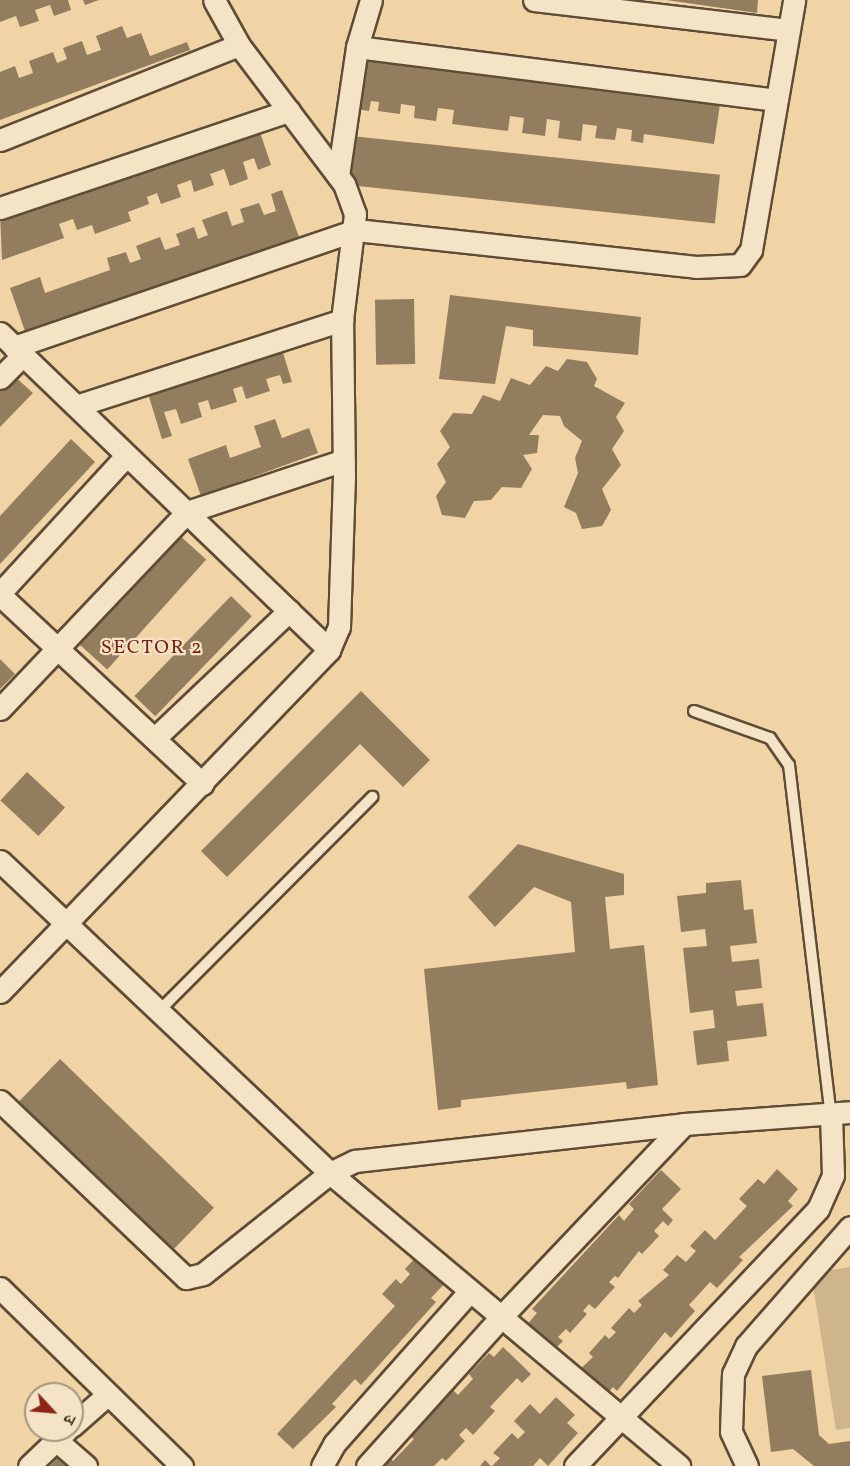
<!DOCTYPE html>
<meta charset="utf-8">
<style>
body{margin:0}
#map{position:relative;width:850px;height:1466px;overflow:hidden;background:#f0d4a6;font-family:Vollkorn,"Noto Serif Devanagari",serif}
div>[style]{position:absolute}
.green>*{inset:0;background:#cfb58c}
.building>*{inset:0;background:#927d5e;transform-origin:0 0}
.roads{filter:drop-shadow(2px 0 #5e4c36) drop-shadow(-2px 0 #5e4c36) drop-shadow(0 2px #5e4c36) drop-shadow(0 -2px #5e4c36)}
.lane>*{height:10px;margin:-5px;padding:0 5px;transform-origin:5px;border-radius:5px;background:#f5e3c5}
.street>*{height:21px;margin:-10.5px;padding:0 10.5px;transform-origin:10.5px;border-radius:10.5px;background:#f5e3c5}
span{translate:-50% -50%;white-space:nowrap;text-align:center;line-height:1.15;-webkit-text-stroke:4.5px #f5e3c5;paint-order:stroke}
.neighbourhood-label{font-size:20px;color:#7a1f14;letter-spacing:1.5px}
.north{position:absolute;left:24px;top:1382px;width:60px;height:60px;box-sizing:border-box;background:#f5e3c5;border:2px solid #a5957d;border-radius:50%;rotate:116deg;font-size:16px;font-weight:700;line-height:24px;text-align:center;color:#2d1f10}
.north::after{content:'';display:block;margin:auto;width:21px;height:27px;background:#8f2418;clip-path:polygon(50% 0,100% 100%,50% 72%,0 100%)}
</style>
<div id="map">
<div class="green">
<div style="clip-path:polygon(850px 1267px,850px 1428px,836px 1430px,811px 1273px)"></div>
</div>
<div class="building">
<div style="clip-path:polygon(0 0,68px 0,71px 10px,54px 16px,50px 5px,35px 10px,39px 21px,20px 27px,16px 16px,0 22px)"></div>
<div style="clip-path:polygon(83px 0,99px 0,85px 5px)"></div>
<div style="clip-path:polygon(666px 0,758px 0,757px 13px)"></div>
<div style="clip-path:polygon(122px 26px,127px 38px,141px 33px,150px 56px,187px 42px,190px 50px,0 120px,0 72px,15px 66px,19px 78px,33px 73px,29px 61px,53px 52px,57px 63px,67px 59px,63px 48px,82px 41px,87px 55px,101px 50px,96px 36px)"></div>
<div style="clip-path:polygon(360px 48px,721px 98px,714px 144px,644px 134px,643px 143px,631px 141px,632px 130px,617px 128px,615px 140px,595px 138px,597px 126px,583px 124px,581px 141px,558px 138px,560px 121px,547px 119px,545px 136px,522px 133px,524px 118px,510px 116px,508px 131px,452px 124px,454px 110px,438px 108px,436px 121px,414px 118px,415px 106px,401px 104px,400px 114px,378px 111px,379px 102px,371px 101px,369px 111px,351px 108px)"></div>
<div style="clip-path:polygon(257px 123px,271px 165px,258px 170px,254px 158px,243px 162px,248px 179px,230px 186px,224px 169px,210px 174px,214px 185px,194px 192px,191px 180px,177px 185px,181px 197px,161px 204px,157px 193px,147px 197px,149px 204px,128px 212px,131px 221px,95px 234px,92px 225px,77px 230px,73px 219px,59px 224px,64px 238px,2px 260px,0 214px)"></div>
<div style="left:351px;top:136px;width:371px;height:49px;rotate:6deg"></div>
<div style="clip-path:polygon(282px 190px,299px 237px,26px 334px,10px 288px,40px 277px,45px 293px,110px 270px,107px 258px,126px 252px,130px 263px,141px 259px,136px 246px,160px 237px,165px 250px,180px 245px,176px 234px,194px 227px,198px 239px,208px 235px,202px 220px,227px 211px,232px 226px,244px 222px,240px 209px,259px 203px,264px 215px,276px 211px,271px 194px)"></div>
<div style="clip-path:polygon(450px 295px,641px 317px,638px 355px,533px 346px,533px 330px,506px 326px,495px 384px,439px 379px)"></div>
<div style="left:414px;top:299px;width:65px;height:39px;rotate:89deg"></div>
<div style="clip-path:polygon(280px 343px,292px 382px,283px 384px,280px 375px,266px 379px,270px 391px,246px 399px,242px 386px,233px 389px,237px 402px,211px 410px,208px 400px,198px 403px,202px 417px,181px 424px,176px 409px,164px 412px,172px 436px,162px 439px,146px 387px)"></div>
<div style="clip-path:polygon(567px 359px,587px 362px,597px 379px,594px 386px,625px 403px,616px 417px,624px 431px,612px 449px,621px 465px,602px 489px,611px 510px,602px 526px,582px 529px,576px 513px,564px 507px,578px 473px,575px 458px,582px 441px,564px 426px,560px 416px,543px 415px,529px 435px,539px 435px,537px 453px,523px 455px,532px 469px,521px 488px,502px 487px,491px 500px,474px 501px,465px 518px,442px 515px,436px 496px,446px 482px,437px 464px,450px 447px,440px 431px,453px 413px,472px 414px,483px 395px,500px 401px,511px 378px,530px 385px,546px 366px,558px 371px)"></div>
<div style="clip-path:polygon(13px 375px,33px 393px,0 427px,0 389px)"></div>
<div style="clip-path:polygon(275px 419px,282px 438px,309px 428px,318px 453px,201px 496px,188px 459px,226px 445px,230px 458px,261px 447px,254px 426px)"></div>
<div style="clip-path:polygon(71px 439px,95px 462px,0 564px,0 516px)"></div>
<div style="left:178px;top:534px;width:38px;height:148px;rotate:42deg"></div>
<div style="left:231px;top:596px;width:29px;height:139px;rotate:44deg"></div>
<div style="clip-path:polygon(0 659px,15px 674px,0 689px)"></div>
<div style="clip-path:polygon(361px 691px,430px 760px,403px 787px,360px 744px,227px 877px,201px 851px)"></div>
<div style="left:27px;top:772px;width:52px;height:39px;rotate:43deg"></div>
<div style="clip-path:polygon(518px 844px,624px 874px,624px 895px,605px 897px,610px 949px,644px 945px,658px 1085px,627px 1089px,626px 1082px,461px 1100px,461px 1107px,438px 1110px,424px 969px,575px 952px,571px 902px,534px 887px,495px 927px,468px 897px)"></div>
<div style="clip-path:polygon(741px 880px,744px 910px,753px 909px,757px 943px,730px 946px,732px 962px,759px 959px,762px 988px,735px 991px,737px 1006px,763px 1003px,767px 1036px,727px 1041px,729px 1061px,697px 1065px,693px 1031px,715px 1028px,713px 1010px,690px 1013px,683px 948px,707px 946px,705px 929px,681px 932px,677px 896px,706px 893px,706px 883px)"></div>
<div style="left:60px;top:1059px;width:214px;height:59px;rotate:44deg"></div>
<div style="clip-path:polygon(777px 1169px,798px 1189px,788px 1201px,793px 1206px,739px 1257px,743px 1260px,717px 1288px,710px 1282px,689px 1305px,695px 1311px,671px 1338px,665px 1332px,617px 1391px,613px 1387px,602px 1399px,575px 1374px,593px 1357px,589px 1353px,605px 1335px,609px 1339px,616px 1332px,611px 1328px,629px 1308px,634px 1313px,642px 1305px,638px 1301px,669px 1275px,663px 1270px,677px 1255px,686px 1262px,696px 1251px,690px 1246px,705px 1230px,715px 1240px,747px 1206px,739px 1199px,758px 1179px,764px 1184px)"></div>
<div style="clip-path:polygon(661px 1170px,681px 1189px,662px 1209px,673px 1220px,668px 1226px,663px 1221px,654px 1231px,659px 1236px,642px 1254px,639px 1251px,618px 1278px,615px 1276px,609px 1282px,615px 1287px,595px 1309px,589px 1304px,583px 1311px,587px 1314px,570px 1333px,566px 1329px,558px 1337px,563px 1341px,552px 1352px,525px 1327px,537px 1313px,532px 1309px,619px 1215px,624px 1221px,634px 1209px,629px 1204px)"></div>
<div style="clip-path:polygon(417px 1256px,446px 1282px,431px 1298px,436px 1302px,361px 1385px,355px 1379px,332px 1404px,336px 1407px,293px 1449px,277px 1434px,395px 1306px,382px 1294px,396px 1279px,401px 1284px,410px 1274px,405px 1269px)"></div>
<div style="clip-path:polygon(503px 1347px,531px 1374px,522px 1383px,517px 1378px,490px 1407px,495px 1411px,473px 1435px,466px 1428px,459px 1435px,465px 1441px,446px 1461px,442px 1458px,434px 1466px,374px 1466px,385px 1453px,393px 1461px,414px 1439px,410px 1436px,453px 1390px,458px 1395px,473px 1379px,469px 1374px,489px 1353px,494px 1357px)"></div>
<div style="clip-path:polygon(811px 1370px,819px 1435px,829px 1444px,850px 1441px,850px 1466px,814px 1466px,793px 1449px,771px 1452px,762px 1376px)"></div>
<div style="clip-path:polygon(556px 1397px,575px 1415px,567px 1423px,578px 1433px,548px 1466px,540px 1458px,533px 1466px,492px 1466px,500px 1458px,493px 1453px,512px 1433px,518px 1439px,525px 1432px,514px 1421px,530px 1404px,540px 1414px)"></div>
<div style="clip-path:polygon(63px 1452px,76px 1466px,39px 1466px,45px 1459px,51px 1465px)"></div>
<div style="clip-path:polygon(485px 1460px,491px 1466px,480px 1466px)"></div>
</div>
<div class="roads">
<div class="lane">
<div style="left:694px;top:711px;width:81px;rotate:19.6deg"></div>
<div style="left:770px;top:738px;width:33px;rotate:55deg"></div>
<div style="left:789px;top:765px;width:353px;rotate:83.2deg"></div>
<div style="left:160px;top:1010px;width:301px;rotate:-45.1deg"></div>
</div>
<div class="street">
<div style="left:534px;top:0;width:256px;rotate:6.7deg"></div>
<div style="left:357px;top:47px;width:423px;rotate:7.2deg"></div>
<div style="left:0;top:140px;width:257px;rotate:-21.7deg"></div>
<div style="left:338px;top:176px;width:130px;rotate:-81.6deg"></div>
<div style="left:357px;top:47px;width:49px;rotate:-73.4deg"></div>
<div style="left:0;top:208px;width:305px;rotate:-18.6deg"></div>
<div style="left:0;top:333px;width:457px;rotate:43.9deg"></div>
<div style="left:14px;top:347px;width:361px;rotate:-18.9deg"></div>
<div style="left:356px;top:230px;width:342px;rotate:6.2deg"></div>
<div style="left:696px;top:267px;width:44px;rotate:-2.6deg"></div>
<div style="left:740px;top:265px;width:19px;rotate:-54deg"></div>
<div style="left:751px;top:250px;width:254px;rotate:-80.2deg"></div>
<div style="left:0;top:378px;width:33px;rotate:-45deg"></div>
<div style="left:76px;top:406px;width:280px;rotate:-17.9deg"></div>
<div style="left:0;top:593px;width:186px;rotate:-47.4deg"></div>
<div style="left:0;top:595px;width:277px;rotate:43deg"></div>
<div style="left:0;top:709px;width:272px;rotate:-46.5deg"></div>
<div style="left:187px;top:512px;width:165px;rotate:-18.3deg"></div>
<div style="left:155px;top:738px;width:185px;rotate:-43.5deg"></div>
<div style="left:0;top:861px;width:454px;rotate:43.4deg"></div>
<div style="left:330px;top:1173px;width:456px;rotate:40deg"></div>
<div style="left:0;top:992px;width:475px;rotate:-46.1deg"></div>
<div style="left:329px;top:650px;width:25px;rotate:-67deg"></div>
<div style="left:339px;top:627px;width:151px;rotate:-88.1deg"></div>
<div style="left:344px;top:476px;width:156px;rotate:-90.7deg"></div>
<div style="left:342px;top:320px;width:107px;rotate:-83deg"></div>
<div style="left:355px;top:214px;width:32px;rotate:-110deg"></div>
<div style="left:344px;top:184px;width:174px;rotate:-127.1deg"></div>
<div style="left:239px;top:45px;width:51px;rotate:-119.1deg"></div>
<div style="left:0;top:1101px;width:257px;rotate:43.6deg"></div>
<div style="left:186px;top:1278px;width:17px;rotate:-13deg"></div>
<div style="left:203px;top:1274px;width:162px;rotate:-38.5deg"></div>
<div style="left:330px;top:1173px;width:28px;rotate:-26deg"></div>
<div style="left:355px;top:1161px;width:331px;rotate:-6.4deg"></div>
<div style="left:684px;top:1124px;width:166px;rotate:-4.1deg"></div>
<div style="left:0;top:1288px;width:255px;rotate:44.4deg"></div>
<div style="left:72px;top:1426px;width:47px;rotate:-41.5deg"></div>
<div style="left:56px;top:1440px;width:40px;rotate:41deg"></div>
<div style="left:29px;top:1466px;width:52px;rotate:-43.5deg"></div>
<div style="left:322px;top:1466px;width:25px;rotate:-61deg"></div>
<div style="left:334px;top:1444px;width:203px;rotate:-48.4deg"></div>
<div style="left:367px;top:1466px;width:200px;rotate:-48deg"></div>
<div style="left:501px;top:1317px;width:266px;rotate:-46.5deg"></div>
<div style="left:575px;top:1466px;width:354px;rotate:-46.6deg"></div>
<div style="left:818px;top:1209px;width:37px;rotate:-66deg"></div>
<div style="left:833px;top:1175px;width:60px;rotate:-91.9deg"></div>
<div style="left:747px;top:1466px;width:38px;rotate:-115deg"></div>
<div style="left:731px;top:1431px;width:57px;rotate:-88deg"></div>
<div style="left:733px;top:1374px;width:31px;rotate:-65deg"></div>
<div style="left:746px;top:1346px;width:158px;rotate:-48.8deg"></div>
</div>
</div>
<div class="neighbourhood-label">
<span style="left:152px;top:648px">SECTOR 2</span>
</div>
<div class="north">उ</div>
</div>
